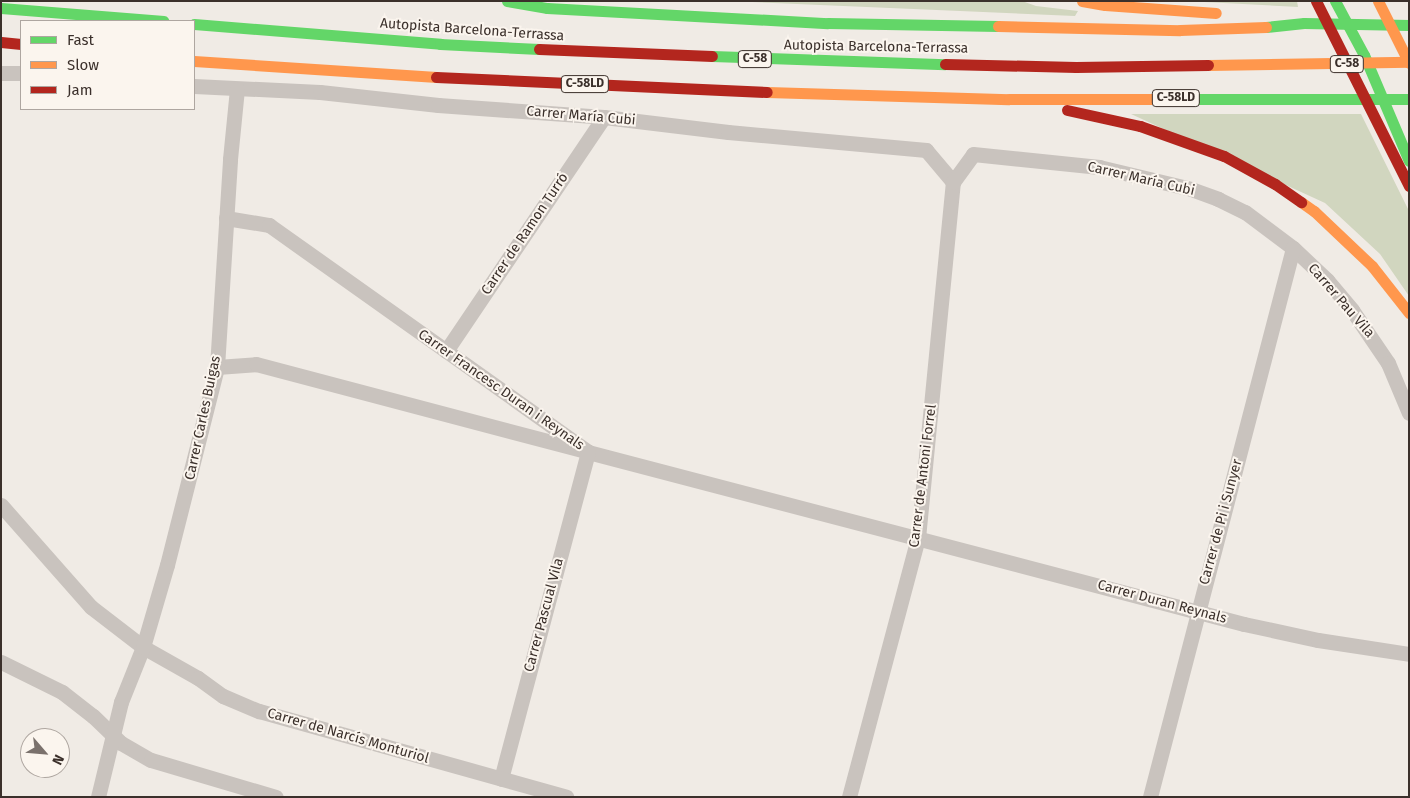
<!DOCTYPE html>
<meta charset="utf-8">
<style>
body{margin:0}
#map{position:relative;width:1410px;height:798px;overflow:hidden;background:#f0ebe5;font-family:"Fira Sans",sans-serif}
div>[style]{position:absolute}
.green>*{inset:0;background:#d1d6bf}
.street>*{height:15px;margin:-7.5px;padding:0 7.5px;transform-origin:7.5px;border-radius:7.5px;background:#c9c3be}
.fast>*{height:11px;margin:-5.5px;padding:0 5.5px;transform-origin:5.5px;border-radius:5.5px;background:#63d668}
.slow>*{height:11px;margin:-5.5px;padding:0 5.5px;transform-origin:5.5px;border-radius:5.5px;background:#ff974d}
.jam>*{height:11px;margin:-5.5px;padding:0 5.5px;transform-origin:5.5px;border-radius:5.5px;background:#b3261e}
span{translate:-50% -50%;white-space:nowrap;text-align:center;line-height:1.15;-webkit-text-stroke:4px #fbf5ee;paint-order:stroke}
.shield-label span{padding:1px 4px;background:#fbf5ee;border:1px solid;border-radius:4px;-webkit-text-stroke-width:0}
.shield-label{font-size:12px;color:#3b302b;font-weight:700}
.street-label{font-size:14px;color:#3b302b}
.frame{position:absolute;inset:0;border:2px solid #3b302b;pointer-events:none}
.legend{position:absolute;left:20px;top:20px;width:175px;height:90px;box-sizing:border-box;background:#fbf5ee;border:1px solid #aea6a0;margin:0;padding:6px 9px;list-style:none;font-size:15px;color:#3b302b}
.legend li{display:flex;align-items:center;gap:10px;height:25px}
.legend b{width:25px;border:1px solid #aea6a0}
.north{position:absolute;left:20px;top:728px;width:50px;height:50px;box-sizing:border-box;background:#fbf5ee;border:1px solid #aea6a0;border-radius:50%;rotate:117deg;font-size:14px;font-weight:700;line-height:20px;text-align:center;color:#3b302b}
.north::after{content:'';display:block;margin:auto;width:18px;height:22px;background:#7a716c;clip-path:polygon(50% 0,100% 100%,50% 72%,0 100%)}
</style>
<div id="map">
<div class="green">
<div style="clip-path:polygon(728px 1px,1022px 1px,1036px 6px,1078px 11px,1075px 16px)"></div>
<div style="clip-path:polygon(1190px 1px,1297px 1px,1298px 7px,1204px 2px)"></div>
<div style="clip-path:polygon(1131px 114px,1361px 114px,1409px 211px,1409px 296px,1380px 254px,1325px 203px)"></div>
</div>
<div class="street">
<div style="left:1px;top:73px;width:20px"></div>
<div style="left:194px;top:86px;width:126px;rotate:2.7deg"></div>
<div style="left:320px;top:92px;width:119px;rotate:6.3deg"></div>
<div style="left:438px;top:105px;width:166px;rotate:4.1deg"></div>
<div style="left:604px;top:117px;width:125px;rotate:6.9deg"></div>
<div style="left:728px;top:132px;width:199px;rotate:5.2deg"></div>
<div style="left:926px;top:150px;width:42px;rotate:49.8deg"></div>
<div style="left:226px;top:218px;width:44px;rotate:9.2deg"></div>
<div style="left:269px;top:225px;width:392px;rotate:35.4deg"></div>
<div style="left:588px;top:452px;width:678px;rotate:14.69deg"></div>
<div style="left:1244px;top:624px;width:76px;rotate:12.2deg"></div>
<div style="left:1318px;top:640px;width:92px;rotate:8.7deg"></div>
<div style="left:446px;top:351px;width:282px;rotate:-56deg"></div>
<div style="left:217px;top:367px;width:39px;rotate:-4deg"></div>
<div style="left:256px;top:364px;width:343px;rotate:14.8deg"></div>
<div style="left:588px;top:452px;width:338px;rotate:104.9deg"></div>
<div style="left:1px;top:505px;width:136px;rotate:48.6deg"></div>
<div style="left:91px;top:607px;width:66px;rotate:37.6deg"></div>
<div style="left:143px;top:647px;width:63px;rotate:29.4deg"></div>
<div style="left:198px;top:678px;width:31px;rotate:36deg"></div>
<div style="left:223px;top:696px;width:39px;rotate:23deg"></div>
<div style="left:259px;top:711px;width:319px;rotate:15.6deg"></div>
<div style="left:1px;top:662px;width:68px;rotate:26.2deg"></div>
<div style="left:62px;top:692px;width:39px;rotate:38deg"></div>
<div style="left:93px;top:716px;width:39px;rotate:44deg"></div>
<div style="left:121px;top:743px;width:34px;rotate:30deg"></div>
<div style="left:151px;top:760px;width:130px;rotate:16.5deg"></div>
<div style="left:98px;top:797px;width:98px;rotate:-76.4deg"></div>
<div style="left:121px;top:702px;width:59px;rotate:-68.2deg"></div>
<div style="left:143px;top:647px;width:85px;rotate:-73.7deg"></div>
<div style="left:167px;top:565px;width:204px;rotate:-75.8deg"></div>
<div style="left:217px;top:367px;width:208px;rotate:-86.4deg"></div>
<div style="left:230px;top:159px;width:70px;rotate:-84.3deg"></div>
<div style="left:849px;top:797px;width:268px;rotate:-75.1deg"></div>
<div style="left:918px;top:538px;width:358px;rotate:-84.4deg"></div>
<div style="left:953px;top:182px;width:34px;rotate:-54deg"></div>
<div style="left:973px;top:154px;width:127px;rotate:5.9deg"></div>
<div style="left:1099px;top:167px;width:95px;rotate:13.4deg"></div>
<div style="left:1191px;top:189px;width:29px;rotate:20deg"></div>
<div style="left:1218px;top:199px;width:30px;rotate:26deg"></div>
<div style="left:1245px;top:212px;width:60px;rotate:36.9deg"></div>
<div style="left:1293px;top:248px;width:47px;rotate:43.3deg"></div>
<div style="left:1327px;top:280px;width:39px;rotate:50deg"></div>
<div style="left:1352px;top:310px;width:64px;rotate:55.8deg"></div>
<div style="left:1388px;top:363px;width:54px;rotate:67.2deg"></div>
<div style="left:1150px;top:797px;width:567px;rotate:-75.4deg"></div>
</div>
<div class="fast">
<div style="left:507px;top:1px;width:41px;rotate:9.9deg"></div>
<div style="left:547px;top:8px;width:281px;rotate:3.1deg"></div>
<div style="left:828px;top:23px;width:170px;rotate:1deg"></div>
<div style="left:1335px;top:1px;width:61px;rotate:61.8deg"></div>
<div style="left:1364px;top:55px;width:115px;rotate:67deg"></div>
<div style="left:1px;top:8px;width:163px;rotate:4.6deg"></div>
<div style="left:194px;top:24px;width:247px;rotate:4.6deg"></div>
<div style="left:440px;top:44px;width:99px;rotate:2.9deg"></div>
<div style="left:1266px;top:27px;width:38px;rotate:-6deg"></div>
<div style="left:1304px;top:23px;width:105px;rotate:1.1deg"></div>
<div style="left:712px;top:56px;width:233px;rotate:2deg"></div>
<div style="left:1172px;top:99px;width:237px"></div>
</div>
<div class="slow">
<div style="left:1082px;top:1px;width:23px;rotate:10deg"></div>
<div style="left:1105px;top:5px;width:111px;rotate:4.1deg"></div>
<div style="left:1378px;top:1px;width:69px;rotate:63.4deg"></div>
<div style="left:998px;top:26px;width:182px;rotate:1.3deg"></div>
<div style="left:1180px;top:30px;width:86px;rotate:-2deg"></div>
<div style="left:194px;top:61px;width:243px;rotate:3.8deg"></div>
<div style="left:1208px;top:65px;width:201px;rotate:-0.9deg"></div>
<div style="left:767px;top:92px;width:242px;rotate:1.7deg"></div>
<div style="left:1009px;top:99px;width:163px"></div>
<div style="left:1301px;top:202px;width:16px;rotate:35deg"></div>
<div style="left:1314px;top:211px;width:80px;rotate:43.5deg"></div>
<div style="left:1372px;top:266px;width:60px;rotate:51.8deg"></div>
</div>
<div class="jam">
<div style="left:1316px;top:1px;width:207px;rotate:63.3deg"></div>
<div style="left:1px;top:42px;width:20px;rotate:6deg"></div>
<div style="left:539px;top:49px;width:173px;rotate:2.3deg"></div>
<div style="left:945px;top:64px;width:131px;rotate:1.3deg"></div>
<div style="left:1076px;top:67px;width:132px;rotate:-0.9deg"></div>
<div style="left:436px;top:77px;width:331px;rotate:2.6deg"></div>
<div style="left:1067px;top:110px;width:75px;rotate:12.4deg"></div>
<div style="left:1140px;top:126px;width:89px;rotate:19.7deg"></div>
<div style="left:1224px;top:156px;width:58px;rotate:28.8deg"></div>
<div style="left:1275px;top:184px;width:32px;rotate:35deg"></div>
</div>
<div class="shield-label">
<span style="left:755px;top:59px">C-58</span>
<span style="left:1347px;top:64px">C-58</span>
<span style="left:585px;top:84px">C-58LD</span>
<span style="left:1176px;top:98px">C-58LD</span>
</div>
<div class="street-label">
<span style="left:472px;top:30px;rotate:4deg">Autopista Barcelona-Terrassa</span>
<span style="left:876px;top:47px;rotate:1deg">Autopista Barcelona-Terrassa</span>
<span style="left:581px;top:116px;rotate:5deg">Carrer María Cubi</span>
<span style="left:1141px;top:179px;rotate:13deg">Carrer María Cubi</span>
<span style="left:525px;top:234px;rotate:-56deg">Carrer de Ramon Turró</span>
<span style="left:1341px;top:301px;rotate:49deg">Carrer Pau Vila</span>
<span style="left:501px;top:390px;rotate:35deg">Carrer Francesc Duran i Reynals</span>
<span style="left:203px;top:418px;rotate:-78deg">Carrer Carles Buigas</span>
<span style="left:923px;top:476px;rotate:-83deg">Carrer de Antoni Forrel</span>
<span style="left:1221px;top:522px;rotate:-75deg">Carrer de Pi i Sunyer</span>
<span style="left:1162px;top:602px;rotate:15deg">Carrer Duran Reynals</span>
<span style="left:544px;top:615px;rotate:-75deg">Carrer Pascual Vila</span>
<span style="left:348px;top:736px;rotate:16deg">Carrer de Narcís Monturiol</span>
</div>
<div class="frame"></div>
<ul class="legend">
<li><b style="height:6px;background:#63d668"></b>Fast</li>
<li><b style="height:6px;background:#ff974d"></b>Slow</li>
<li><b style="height:6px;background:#b3261e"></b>Jam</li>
</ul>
<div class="north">N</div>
</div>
